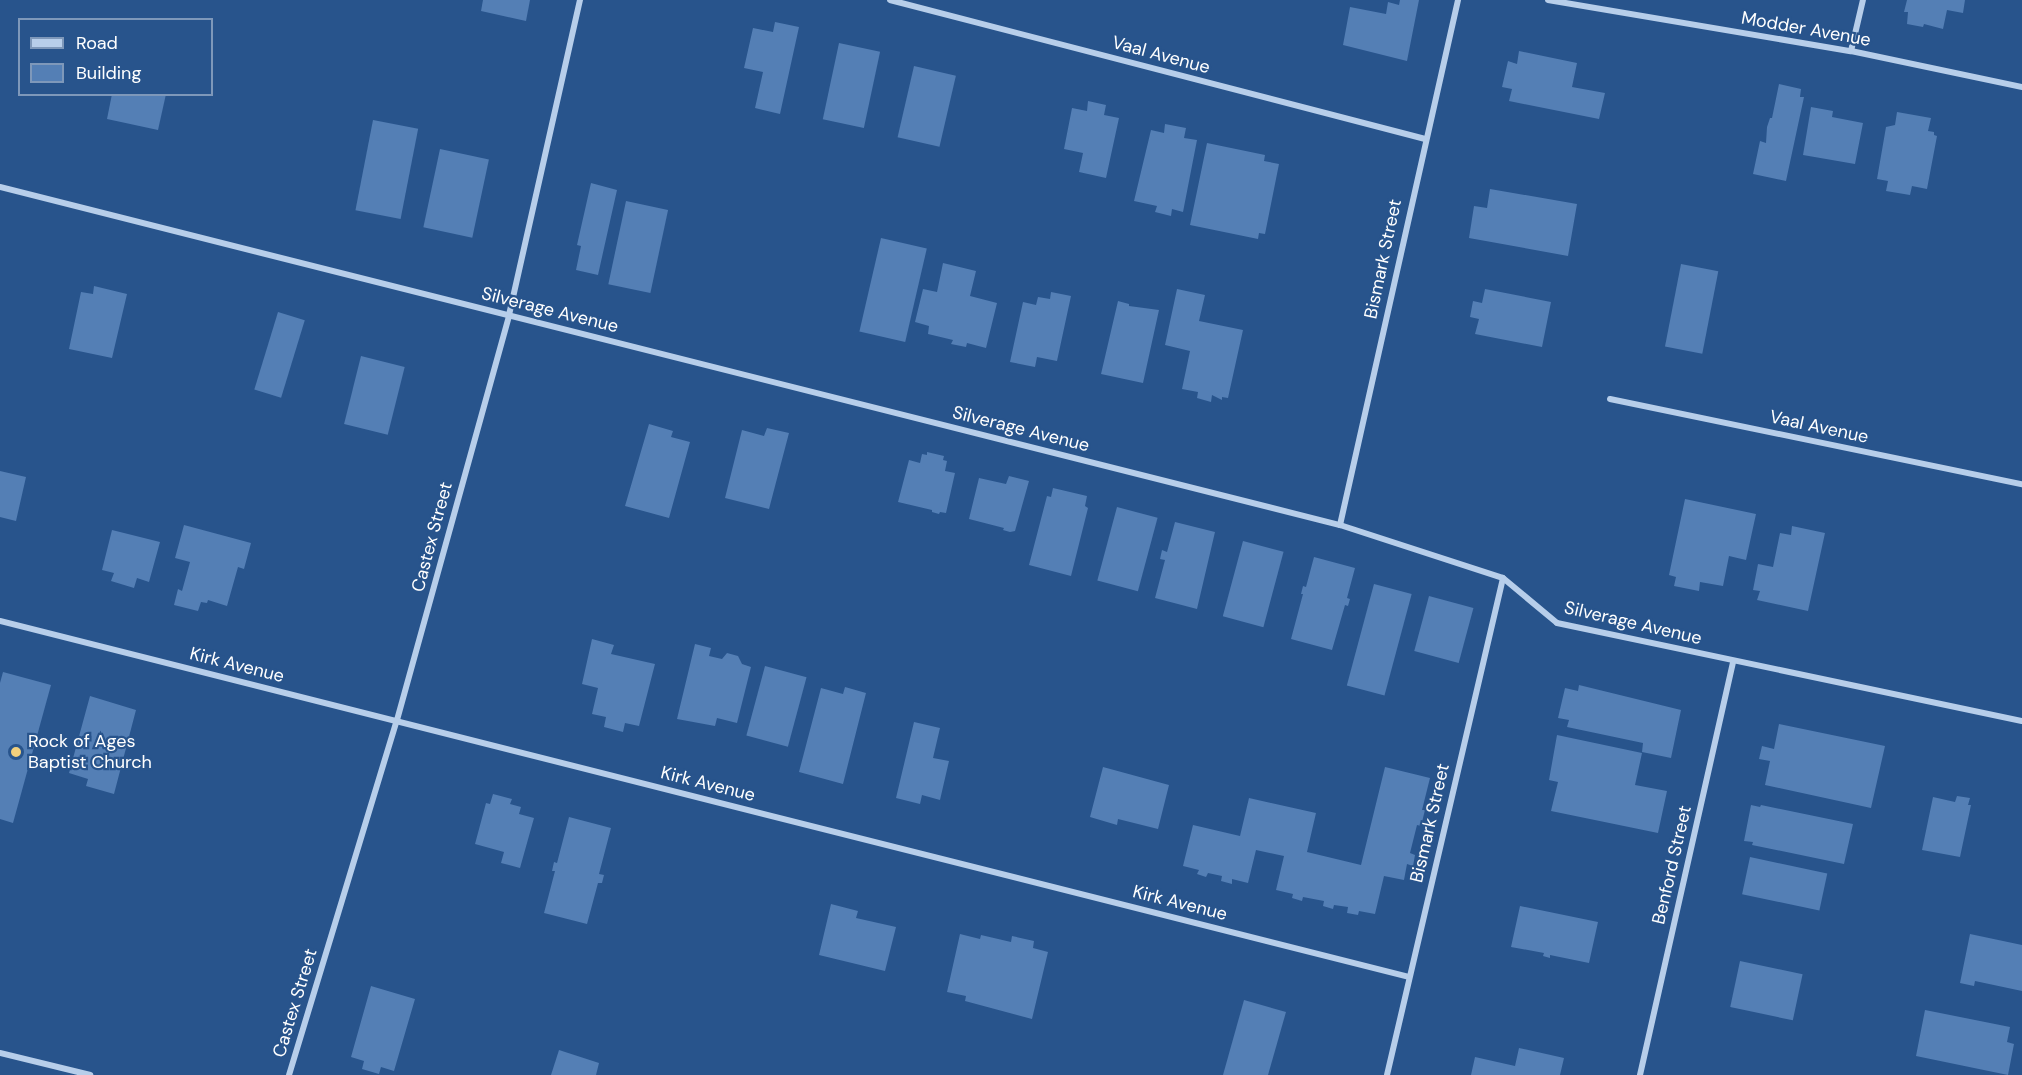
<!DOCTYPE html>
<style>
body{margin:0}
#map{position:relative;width:2022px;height:1075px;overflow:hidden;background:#28548c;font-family:"DM Sans",sans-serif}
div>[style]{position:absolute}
.building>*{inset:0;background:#547fb5;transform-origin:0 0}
.street>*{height:6px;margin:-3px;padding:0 3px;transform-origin:3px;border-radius:3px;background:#b7ceea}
.dots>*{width:16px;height:16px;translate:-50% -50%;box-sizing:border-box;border:3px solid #28548c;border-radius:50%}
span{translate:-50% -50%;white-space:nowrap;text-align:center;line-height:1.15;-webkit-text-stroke:4.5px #28548c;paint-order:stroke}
.street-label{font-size:18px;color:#fff}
.poi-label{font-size:18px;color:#fff}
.left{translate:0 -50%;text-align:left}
.legend{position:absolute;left:18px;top:18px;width:195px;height:78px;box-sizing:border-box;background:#28548c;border:2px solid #7e98ba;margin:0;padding:8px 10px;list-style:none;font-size:18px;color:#fff}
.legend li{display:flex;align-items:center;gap:12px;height:30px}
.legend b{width:30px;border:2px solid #7e98ba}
</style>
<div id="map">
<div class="building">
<div style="clip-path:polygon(483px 0,530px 0,526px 21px,481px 11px)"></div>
<div style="clip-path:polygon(1400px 0,1419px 0,1407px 61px,1343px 45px,1350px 7px,1386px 14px,1388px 2px,1399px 5px)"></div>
<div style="clip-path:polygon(1907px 0,1965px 0,1963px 13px,1947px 10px,1943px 29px,1924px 24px,1923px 27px,1907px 24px,1908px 12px,1904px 12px)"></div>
<div style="clip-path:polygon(775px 22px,799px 27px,780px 114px,755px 108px,763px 72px,744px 68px,753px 28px,773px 32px)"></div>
<div style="left:839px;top:43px;width:42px;height:78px;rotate:12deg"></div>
<div style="clip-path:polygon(1519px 51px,1577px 63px,1572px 87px,1605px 93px,1599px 119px,1509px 101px,1512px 89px,1502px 87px,1508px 61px,1517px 64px)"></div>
<div style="left:914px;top:66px;width:43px;height:73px;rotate:13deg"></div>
<div style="clip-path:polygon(1779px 84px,1801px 89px,1800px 97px,1804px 97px,1786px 181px,1753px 174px,1760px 141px,1766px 143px,1767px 127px,1770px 118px,1772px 118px)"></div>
<div style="clip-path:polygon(112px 94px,166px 94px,158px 130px,107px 119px)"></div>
<div style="clip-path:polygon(1088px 101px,1106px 105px,1104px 115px,1119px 118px,1106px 178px,1079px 172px,1083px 153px,1064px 149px,1072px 108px,1087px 111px)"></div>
<div style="clip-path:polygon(1811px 107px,1833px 111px,1832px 117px,1863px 123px,1855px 164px,1803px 155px)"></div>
<div style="clip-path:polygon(1897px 112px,1931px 118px,1928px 131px,1934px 132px,1934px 135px,1937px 136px,1927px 189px,1912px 186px,1910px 195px,1886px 191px,1888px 181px,1877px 179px,1886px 127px,1895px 125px)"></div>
<div style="left:373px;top:120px;width:46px;height:92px;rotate:11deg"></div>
<div style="clip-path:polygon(1165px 124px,1186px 128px,1184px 138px,1197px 140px,1183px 212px,1172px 209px,1171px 216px,1155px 212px,1157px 206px,1134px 201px,1151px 130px,1164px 133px)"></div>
<div style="clip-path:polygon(1207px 143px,1265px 155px,1264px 161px,1279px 164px,1265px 234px,1259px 233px,1258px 239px,1190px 225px)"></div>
<div style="left:440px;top:149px;width:50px;height:80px;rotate:12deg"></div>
<div style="clip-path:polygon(591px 183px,617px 190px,598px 275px,576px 270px,581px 246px,577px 245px)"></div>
<div style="clip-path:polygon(1490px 189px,1577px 204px,1568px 256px,1469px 238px,1474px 206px,1487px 208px)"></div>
<div style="left:626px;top:201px;width:43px;height:85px;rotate:12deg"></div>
<div style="left:881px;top:238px;width:47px;height:96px;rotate:13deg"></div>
<div style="clip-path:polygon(943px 263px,976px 271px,970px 296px,997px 303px,986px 348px,967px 343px,966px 347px,951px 344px,953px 340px,928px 334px,929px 326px,915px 322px,923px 289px,937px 292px)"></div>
<div style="left:1681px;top:264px;width:38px;height:84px;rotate:11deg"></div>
<div style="clip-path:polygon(94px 286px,127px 294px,112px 358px,69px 349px,81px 292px,93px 294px)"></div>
<div style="clip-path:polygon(1177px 289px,1205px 295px,1199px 321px,1243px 330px,1228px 398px,1222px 397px,1222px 400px,1212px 395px,1211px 402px,1197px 398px,1198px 392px,1182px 389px,1190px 351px,1165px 345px)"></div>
<div style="clip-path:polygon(1485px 289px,1551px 302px,1542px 347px,1475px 334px,1479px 319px,1470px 317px,1473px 301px,1482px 303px)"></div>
<div style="clip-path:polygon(1051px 292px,1071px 296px,1057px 361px,1037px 357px,1035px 367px,1010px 362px,1023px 302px,1036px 305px,1038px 297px,1050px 299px)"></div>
<div style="clip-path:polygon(1118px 301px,1129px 304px,1129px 306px,1159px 310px,1143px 383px,1101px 374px)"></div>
<div style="left:278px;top:312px;width:28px;height:81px;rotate:17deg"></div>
<div style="left:361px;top:356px;width:45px;height:70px;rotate:14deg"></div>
<div style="clip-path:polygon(649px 424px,673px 431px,671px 437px,690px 442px,669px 518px,625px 506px)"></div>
<div style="clip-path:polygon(767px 428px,789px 433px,769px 509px,725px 498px,742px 430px,764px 436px)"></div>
<div style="clip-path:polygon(927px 452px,944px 456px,943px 460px,947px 461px,945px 471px,955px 473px,946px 513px,940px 512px,939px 514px,932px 512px,932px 510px,898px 502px,909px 460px,920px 463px,922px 454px,927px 455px)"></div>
<div style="clip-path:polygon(0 471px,26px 477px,16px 521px,0 517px)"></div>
<div style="clip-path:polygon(1009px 476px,1029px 481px,1015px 531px,1010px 532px,1003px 530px,1004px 528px,969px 519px,979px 478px,1006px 484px)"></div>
<div style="clip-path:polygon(1053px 488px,1087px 496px,1085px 506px,1088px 508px,1071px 576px,1029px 565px,1047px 496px,1051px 497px)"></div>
<div style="clip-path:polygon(1685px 499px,1756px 514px,1746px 560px,1729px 556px,1723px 586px,1700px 582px,1699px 591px,1674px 586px,1676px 577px,1669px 575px)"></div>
<div style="left:1117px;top:507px;width:42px;height:76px;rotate:15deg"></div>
<div style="clip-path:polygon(1175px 522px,1215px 532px,1197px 609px,1155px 598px,1165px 560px,1160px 559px,1162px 550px,1167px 552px)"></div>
<div style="clip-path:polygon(184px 525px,251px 543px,244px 569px,238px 567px,227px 606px,208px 600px,207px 603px,201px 602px,198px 611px,174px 605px,178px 589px,182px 591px,190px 562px,175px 558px)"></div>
<div style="clip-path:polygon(1792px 526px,1825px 533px,1808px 611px,1757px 600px,1760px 591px,1753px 590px,1758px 564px,1773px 567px,1780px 533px,1791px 535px)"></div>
<div style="clip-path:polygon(112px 530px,160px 542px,149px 582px,137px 578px,134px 588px,111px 581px,114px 573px,102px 570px)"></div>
<div style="left:1243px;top:541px;width:42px;height:78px;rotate:15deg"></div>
<div style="clip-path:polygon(1314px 557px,1355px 568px,1347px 598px,1350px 599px,1348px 606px,1345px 605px,1332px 650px,1291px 639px,1303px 594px,1301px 594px,1303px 586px,1306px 587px)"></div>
<div style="left:1374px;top:584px;width:39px;height:105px;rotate:15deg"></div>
<div style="left:1429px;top:596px;width:46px;height:57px;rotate:15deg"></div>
<div style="clip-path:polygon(592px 639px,614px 645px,611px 654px,655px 664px,639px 726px,625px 723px,623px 732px,604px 727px,606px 717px,592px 714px,598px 688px,582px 684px)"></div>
<div style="clip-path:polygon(695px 644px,711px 648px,709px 656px,722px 659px,727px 653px,738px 656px,742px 664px,751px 667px,737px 723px,717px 718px,715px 726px,677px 719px)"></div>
<div style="left:765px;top:666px;width:43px;height:72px;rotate:15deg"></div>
<div style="clip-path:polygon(3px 672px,51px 685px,13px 823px,0 819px,0 683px)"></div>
<div style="clip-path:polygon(1579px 685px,1681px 710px,1671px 758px,1642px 752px,1643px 743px,1567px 727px,1569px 720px,1558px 718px,1565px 688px,1578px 691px)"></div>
<div style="clip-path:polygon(845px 687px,866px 693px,843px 784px,799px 772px,821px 688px,843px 694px)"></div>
<div style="clip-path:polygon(90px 696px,136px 710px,114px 794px,86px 786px,88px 779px,69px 773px)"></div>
<div style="clip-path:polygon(914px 722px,940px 728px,933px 758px,949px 761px,940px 800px,922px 795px,920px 804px,896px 798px)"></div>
<div style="clip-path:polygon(1779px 724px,1885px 746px,1871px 808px,1765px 785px,1770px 761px,1759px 759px,1762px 746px,1774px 749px)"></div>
<div style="clip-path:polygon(1557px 735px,1642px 753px,1635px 785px,1667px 791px,1658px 833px,1551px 811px,1558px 782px,1549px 780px)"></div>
<div style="clip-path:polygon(1103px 767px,1169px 785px,1158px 829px,1118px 819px,1117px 825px,1090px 817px)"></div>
<div style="clip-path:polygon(1385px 767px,1430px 778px,1422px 810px,1425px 810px,1421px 826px,1417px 825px,1410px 853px,1415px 855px,1413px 866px,1407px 864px,1404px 880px,1384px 876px,1375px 914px,1359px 911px,1358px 915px,1347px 913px,1348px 907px,1334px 905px,1333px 909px,1323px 906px,1324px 901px,1303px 897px,1302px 901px,1292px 898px,1293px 894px,1276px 890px,1284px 856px,1256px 850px,1248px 883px,1232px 879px,1232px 884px,1221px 881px,1222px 876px,1208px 873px,1206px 877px,1197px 874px,1199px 870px,1183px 866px,1193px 825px,1240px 836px,1249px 798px,1316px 813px,1307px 852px,1361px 865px)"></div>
<div style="clip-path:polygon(493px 794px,512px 799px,510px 804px,521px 807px,519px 814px,534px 818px,520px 868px,501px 863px,504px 852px,475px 844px,486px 803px,490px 804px)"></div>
<div style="clip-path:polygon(1957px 796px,1970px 798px,1968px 805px,1971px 805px,1960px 857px,1922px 850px,1933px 797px,1955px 802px)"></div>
<div style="clip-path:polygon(1751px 805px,1760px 807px,1761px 805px,1853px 824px,1844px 864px,1752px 845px,1753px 842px,1744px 841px)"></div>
<div style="clip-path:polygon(569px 817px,611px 828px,599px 874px,604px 875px,602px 883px,598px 883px,587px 924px,544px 913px,555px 871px,552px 871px,554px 862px,557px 863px)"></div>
<div style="left:1750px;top:857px;width:79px;height:38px;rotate:12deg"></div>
<div style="clip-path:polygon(831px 904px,858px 911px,856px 918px,896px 927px,885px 971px,819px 955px)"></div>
<div style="clip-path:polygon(1520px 906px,1598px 922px,1589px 963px,1550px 955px,1550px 958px,1543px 956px,1544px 953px,1511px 947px)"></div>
<div style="clip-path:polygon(960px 934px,980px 939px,981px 935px,1011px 942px,1012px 936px,1034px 941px,1033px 948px,1048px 952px,1032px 1019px,965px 1001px,966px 996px,947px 992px)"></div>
<div style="clip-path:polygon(1970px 934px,2022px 945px,2022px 991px,1975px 981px,1974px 986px,1960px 983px)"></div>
<div style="left:1740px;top:961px;width:64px;height:47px;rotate:12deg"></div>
<div style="clip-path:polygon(371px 986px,415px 999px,394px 1071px,381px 1067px,379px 1074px,362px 1069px,364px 1061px,351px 1057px)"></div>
<div style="clip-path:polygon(1244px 1000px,1286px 1012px,1268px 1075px,1223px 1075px)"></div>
<div style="clip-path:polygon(1925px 1010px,2010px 1027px,2007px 1042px,2014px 1044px,2008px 1075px,1916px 1056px)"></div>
<div style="clip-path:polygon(1519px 1048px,1564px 1058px,1560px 1075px,1471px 1075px,1475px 1057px,1515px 1066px)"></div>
<div style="clip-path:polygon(559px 1050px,599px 1063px,596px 1075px,551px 1075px)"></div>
</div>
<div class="street">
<div style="left:890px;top:0;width:553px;rotate:14.56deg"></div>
<div style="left:1548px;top:0;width:307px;rotate:9.6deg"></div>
<div style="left:1851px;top:51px;width:175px;rotate:11.9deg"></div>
<div style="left:1851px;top:51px;width:52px;rotate:-76.8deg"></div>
<div style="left:0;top:187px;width:1382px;rotate:14.16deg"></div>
<div style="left:1340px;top:525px;width:171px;rotate:18deg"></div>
<div style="left:1503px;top:578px;width:70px;rotate:39.8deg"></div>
<div style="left:1557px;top:623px;width:475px;rotate:11.9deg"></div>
<div style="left:1610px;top:399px;width:421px;rotate:11.7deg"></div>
<div style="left:1340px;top:525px;width:538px;rotate:-77.33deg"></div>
<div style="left:0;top:621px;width:1453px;rotate:14.18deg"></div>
<div style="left:0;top:1053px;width:93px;rotate:13.7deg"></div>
<div style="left:289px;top:1075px;width:371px;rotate:-73.1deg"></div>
<div style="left:397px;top:720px;width:420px;rotate:-74.5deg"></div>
<div style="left:509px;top:315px;width:323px;rotate:-77.3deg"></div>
<div style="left:1387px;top:1075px;width:510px;rotate:-76.86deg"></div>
<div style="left:1640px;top:1075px;width:423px;rotate:-77.3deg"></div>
</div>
<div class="dots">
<div style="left:16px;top:752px;background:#f2d07d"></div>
</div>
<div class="street-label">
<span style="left:1806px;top:29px;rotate:10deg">Modder Avenue</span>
<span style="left:1161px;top:55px;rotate:15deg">Vaal Avenue</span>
<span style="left:1383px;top:259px;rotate:-78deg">Bismark Street</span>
<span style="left:550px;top:310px;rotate:14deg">Silverage Avenue</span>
<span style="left:1819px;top:427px;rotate:12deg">Vaal Avenue</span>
<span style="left:1021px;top:429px;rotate:14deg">Silverage Avenue</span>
<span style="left:432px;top:537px;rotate:-75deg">Castex Street</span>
<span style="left:1633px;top:623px;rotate:13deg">Silverage Avenue</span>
<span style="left:237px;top:665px;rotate:14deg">Kirk Avenue</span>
<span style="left:708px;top:784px;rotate:14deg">Kirk Avenue</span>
<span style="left:1430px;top:823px;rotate:-77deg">Bismark Street</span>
<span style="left:1672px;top:865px;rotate:-77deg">Benford Street</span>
<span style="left:1180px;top:903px;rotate:14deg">Kirk Avenue</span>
<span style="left:295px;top:1003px;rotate:-73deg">Castex Street</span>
</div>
<div class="poi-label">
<span class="left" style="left:28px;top:752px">Rock of Ages<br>Baptist Church</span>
</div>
<ul class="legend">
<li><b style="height:8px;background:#b7ceea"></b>Road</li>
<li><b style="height:16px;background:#547fb5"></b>Building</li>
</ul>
</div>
